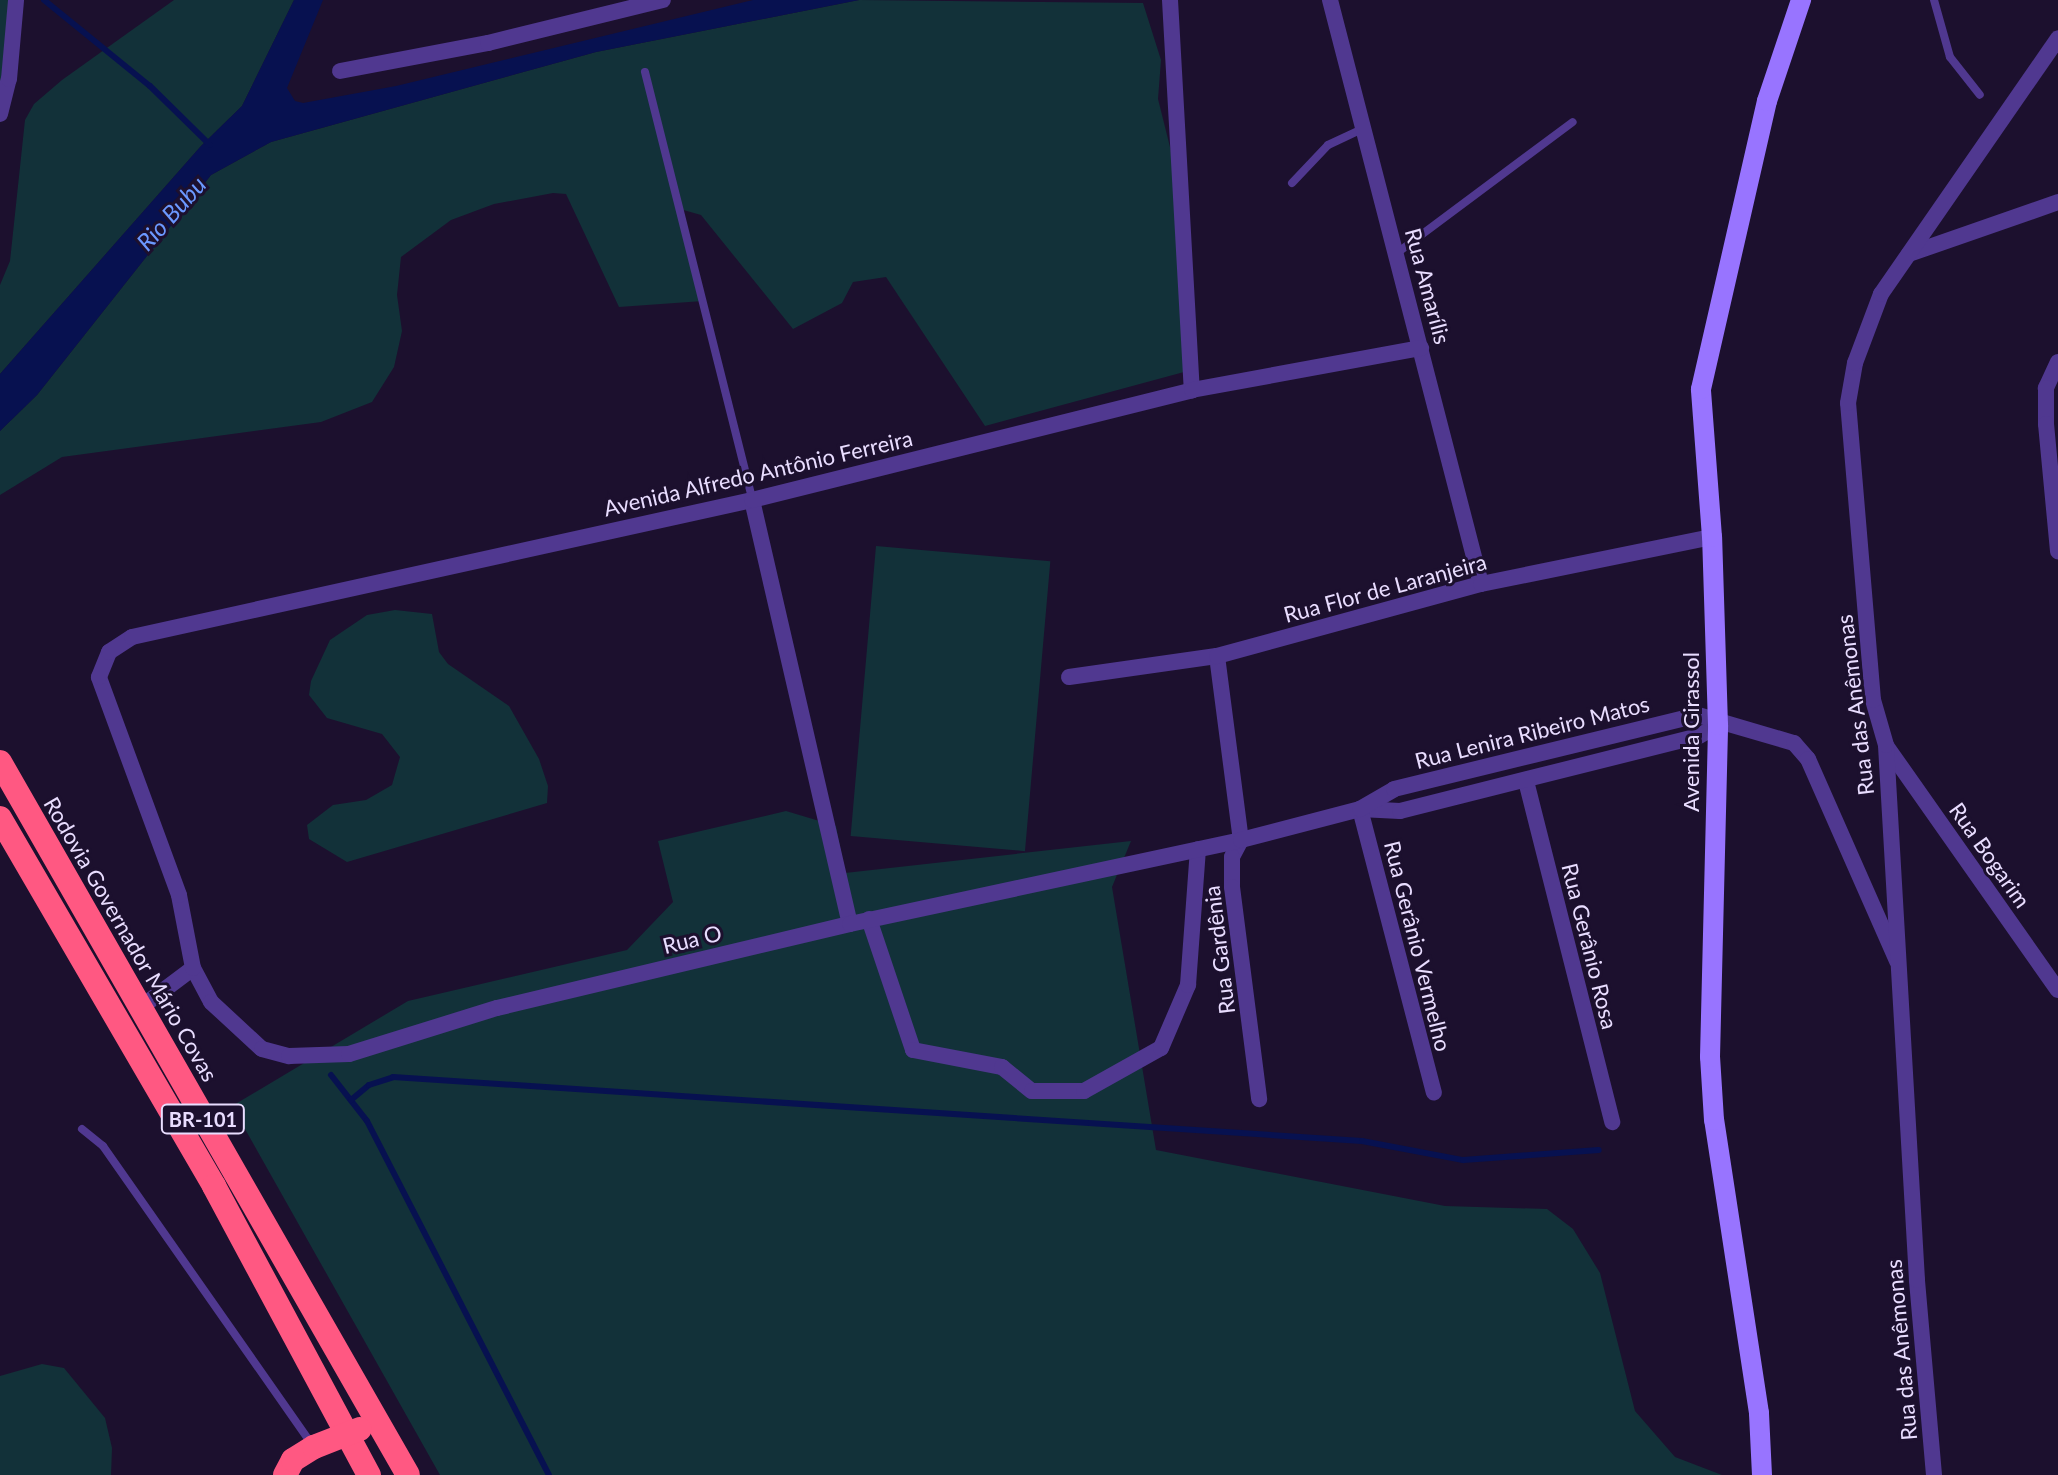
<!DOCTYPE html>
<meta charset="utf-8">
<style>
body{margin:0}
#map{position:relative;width:2058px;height:1475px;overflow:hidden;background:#1c102e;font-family:Lato,sans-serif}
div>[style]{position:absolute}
.green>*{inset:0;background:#123139;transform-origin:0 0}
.water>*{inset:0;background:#071150}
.stream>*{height:6px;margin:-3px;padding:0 3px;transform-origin:3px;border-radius:3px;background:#071150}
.lane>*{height:8px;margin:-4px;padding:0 4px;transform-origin:4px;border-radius:4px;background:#503890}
.street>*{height:16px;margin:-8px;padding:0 8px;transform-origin:8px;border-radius:8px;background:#503890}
.secondary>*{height:20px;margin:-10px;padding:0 10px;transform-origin:10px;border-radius:10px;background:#9874ff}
.highway>*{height:24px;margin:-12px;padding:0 12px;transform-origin:12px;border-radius:12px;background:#ff5882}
span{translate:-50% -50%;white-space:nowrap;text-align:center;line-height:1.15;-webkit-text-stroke:6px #1c102e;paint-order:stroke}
.shield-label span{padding:2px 6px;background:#1c102e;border:2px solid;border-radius:6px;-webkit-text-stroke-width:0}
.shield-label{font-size:20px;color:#e9ddff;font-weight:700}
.street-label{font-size:22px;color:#e9ddff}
.water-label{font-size:24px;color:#6b98ff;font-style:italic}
</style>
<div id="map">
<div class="green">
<div style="clip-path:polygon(0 0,12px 0,0 91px)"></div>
<div style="clip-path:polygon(174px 0,294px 0,242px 106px,201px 146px,0 374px,0 285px,10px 261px,25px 120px,34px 104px,62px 80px)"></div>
<div style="clip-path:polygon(859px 0,1143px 3px,1161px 60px,1158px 99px,1173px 159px,1184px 372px,985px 426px,886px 277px,853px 282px,842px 303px,793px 329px,701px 215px,680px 209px,703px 301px,619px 307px,566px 194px,553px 193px,494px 204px,451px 220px,401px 257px,397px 295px,402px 331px,394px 367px,372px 402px,321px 422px,62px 457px,0 495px,0 431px,37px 395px,211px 175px,271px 142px,596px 52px)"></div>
<div style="left:876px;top:546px;width:175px;height:291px;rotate:5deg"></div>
<div style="clip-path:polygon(395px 610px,432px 614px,439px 652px,448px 664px,509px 706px,539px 759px,548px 786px,547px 803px,347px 862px,309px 839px,307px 825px,333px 805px,366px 800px,392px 785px,400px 757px,382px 734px,327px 718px,309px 695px,311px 681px,330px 640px,367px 615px)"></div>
<div style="clip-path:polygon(786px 811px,836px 826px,845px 873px,1131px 841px,1112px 887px,1156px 1150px,1445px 1206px,1547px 1209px,1573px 1229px,1600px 1273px,1635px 1411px,1675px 1457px,1722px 1475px,440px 1475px,232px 1106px,408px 1001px,627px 950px,673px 902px,658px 841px)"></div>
<div style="clip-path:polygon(42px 1364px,64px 1368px,105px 1418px,112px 1448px,111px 1475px,0 1475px,0 1376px)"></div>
</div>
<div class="water">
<div style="clip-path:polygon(294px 0,323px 0,287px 88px,295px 101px,303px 103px,396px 86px,753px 0,859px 0,596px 52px,271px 142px,211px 175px,37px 395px,0 431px,0 374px,201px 146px,242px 106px)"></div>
</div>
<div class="stream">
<div style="left:44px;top:0;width:136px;rotate:39.1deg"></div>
<div style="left:150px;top:86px;width:84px;rotate:44.5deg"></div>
<div style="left:331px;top:1075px;width:58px;rotate:52deg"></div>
<div style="left:367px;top:1121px;width:398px;rotate:62.8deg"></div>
<div style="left:351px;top:1100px;width:23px;rotate:-40deg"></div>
<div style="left:369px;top:1085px;width:25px;rotate:-18deg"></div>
<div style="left:393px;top:1077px;width:971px;rotate:3.78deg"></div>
<div style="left:1362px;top:1141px;width:103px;rotate:10.7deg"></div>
<div style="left:1463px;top:1160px;width:136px;rotate:-4.2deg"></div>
</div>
<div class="lane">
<div style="left:1934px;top:0;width:59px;rotate:74.3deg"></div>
<div style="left:1950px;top:57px;width:48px;rotate:51.7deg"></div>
<div style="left:645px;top:72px;width:440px;rotate:75.9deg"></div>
<div style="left:1292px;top:183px;width:52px;rotate:-46.5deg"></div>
<div style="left:1328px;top:145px;width:38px;rotate:-25deg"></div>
<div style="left:1397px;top:253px;width:219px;rotate:-36.7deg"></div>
<div style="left:82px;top:1129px;width:27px;rotate:39deg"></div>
<div style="left:103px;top:1146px;width:364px;rotate:55deg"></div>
</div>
<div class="street">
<div style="left:1170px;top:0;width:391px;rotate:86.8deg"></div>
<div style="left:1330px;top:0;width:603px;rotate:75.5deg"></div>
<div style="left:340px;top:71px;width:151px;rotate:-10.7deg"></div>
<div style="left:488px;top:43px;width:180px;rotate:-13.8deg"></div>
<div style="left:0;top:114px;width:36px;rotate:-76deg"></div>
<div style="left:9px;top:79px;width:79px;rotate:-84.9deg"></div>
<div style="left:1909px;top:254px;width:158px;rotate:-19.2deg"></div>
<div style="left:2058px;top:362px;width:29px;rotate:115deg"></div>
<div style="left:2046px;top:388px;width:36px;rotate:90deg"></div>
<div style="left:2046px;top:424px;width:128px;rotate:84.6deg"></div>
<div style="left:752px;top:500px;width:435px;rotate:77deg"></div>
<div style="left:1217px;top:656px;width:186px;rotate:82.6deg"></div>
<div style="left:1241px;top:840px;width:19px;rotate:118deg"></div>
<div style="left:1232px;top:857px;width:30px;rotate:90deg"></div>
<div style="left:1232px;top:887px;width:214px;rotate:82.7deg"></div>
<div style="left:1069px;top:677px;width:149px;rotate:-8.1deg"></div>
<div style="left:1217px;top:656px;width:274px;rotate:-15.3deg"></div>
<div style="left:1481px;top:584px;width:236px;rotate:-11.5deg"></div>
<div style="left:1887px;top:747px;width:297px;rotate:54.9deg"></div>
<div style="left:1526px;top:781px;width:352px;rotate:75.8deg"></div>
<div style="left:1360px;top:809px;width:40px;rotate:2.9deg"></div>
<div style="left:1400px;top:811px;width:308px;rotate:-14.1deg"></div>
<div style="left:1699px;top:736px;width:22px;rotate:-30deg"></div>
<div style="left:1360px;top:809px;width:293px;rotate:75.4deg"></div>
<div style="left:869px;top:919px;width:138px;rotate:71.4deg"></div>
<div style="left:913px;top:1050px;width:91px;rotate:10.8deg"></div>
<div style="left:1002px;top:1067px;width:38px;rotate:39deg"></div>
<div style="left:1032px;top:1091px;width:52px"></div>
<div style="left:1084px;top:1091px;width:88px;rotate:-29.2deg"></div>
<div style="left:1161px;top:1048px;width:69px;rotate:-66.8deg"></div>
<div style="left:1188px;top:985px;width:136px;rotate:-85.8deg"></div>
<div style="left:193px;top:968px;width:38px;rotate:62deg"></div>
<div style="left:211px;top:1002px;width:69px;rotate:42.7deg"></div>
<div style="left:262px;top:1049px;width:28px;rotate:15deg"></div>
<div style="left:289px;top:1056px;width:60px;rotate:-1.9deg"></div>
<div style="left:349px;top:1054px;width:155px;rotate:-17.3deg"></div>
<div style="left:497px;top:1008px;width:363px;rotate:-13.4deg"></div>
<div style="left:850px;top:924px;width:400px;rotate:-12.1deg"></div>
<div style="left:1241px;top:840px;width:123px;rotate:-14.6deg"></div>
<div style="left:1360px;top:809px;width:39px;rotate:-30deg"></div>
<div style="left:1394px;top:789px;width:313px;rotate:-13.7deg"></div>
<div style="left:1698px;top:715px;width:100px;rotate:16.3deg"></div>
<div style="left:1794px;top:743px;width:21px;rotate:49deg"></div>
<div style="left:1808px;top:759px;width:221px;rotate:66.2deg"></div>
<div style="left:140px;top:1008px;width:66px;rotate:-37deg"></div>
<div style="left:193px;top:968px;width:74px;rotate:-100.9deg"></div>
<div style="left:179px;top:895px;width:232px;rotate:-110.2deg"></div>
<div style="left:99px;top:677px;width:27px;rotate:-68deg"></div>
<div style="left:109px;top:652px;width:27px;rotate:-33deg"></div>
<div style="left:132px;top:637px;width:635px;rotate:-12.46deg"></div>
<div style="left:752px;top:500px;width:454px;rotate:-14deg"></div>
<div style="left:1192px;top:390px;width:233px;rotate:-10.4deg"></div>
<div style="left:1934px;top:1475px;width:196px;rotate:-95deg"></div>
<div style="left:1917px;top:1280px;width:536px;rotate:-93.32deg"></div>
<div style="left:1886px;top:745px;width:47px;rotate:-106.1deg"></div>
<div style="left:1873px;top:700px;width:298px;rotate:-94.8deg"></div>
<div style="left:1848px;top:403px;width:41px;rotate:-80.1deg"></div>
<div style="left:1855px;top:363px;width:74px;rotate:-69.4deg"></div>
<div style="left:1881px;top:294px;width:311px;rotate:-55.3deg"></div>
</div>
<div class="secondary">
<div style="left:1762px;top:1475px;width:62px;rotate:-92.8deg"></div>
<div style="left:1759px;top:1413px;width:296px;rotate:-98.7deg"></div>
<div style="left:1714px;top:1120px;width:63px;rotate:-93.6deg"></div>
<div style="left:1710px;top:1057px;width:332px;rotate:-88.6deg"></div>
<div style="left:1718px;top:725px;width:188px;rotate:-91.8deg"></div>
<div style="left:1712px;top:537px;width:148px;rotate:-94.3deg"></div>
<div style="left:1701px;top:389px;width:295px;rotate:-77.1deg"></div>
<div style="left:1767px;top:101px;width:107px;rotate:-71.4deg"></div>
</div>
<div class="highway">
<div style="left:0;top:762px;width:821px;rotate:60.22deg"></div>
<div style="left:0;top:818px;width:426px;rotate:59.8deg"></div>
<div style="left:214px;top:1186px;width:328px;rotate:61.8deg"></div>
<div style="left:285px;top:1475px;width:17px;rotate:-62deg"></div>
<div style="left:293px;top:1460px;width:25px;rotate:-32deg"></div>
<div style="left:314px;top:1447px;width:49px;rotate:-21.4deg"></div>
</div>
<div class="shield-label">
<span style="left:203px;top:1119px">BR-101</span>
</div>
<div class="street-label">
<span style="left:1428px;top:286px;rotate:75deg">Rua Amarílis</span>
<span style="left:758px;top:473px;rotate:-13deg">Avenida Alfredo Antônio Ferreira</span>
<span style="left:1385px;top:588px;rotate:-15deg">Rua Flor de Laranjeira</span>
<span style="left:1855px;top:705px;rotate:-97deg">Rua das Anêmonas</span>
<span style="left:1532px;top:732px;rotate:-14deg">Rua Lenira Ribeiro Matos</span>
<span style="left:1691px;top:732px;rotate:-90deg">Avenida Girassol</span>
<span style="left:1990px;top:855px;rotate:55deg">Rua Bogarim</span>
<span style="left:131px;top:939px;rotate:60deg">Rodovia Governador Mário Covas</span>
<span style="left:692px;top:939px;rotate:-14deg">Rua O</span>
<span style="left:1418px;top:946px;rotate:76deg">Rua Gerânio Vermelho</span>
<span style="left:1590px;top:946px;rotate:76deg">Rua Gerânio Rosa</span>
<span style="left:1219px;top:950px;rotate:-97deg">Rua Gardênia</span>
<span style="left:1901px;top:1350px;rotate:-95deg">Rua das Anêmonas</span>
</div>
<div class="water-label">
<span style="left:171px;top:213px;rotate:-48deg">Rio Bubu</span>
</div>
</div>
